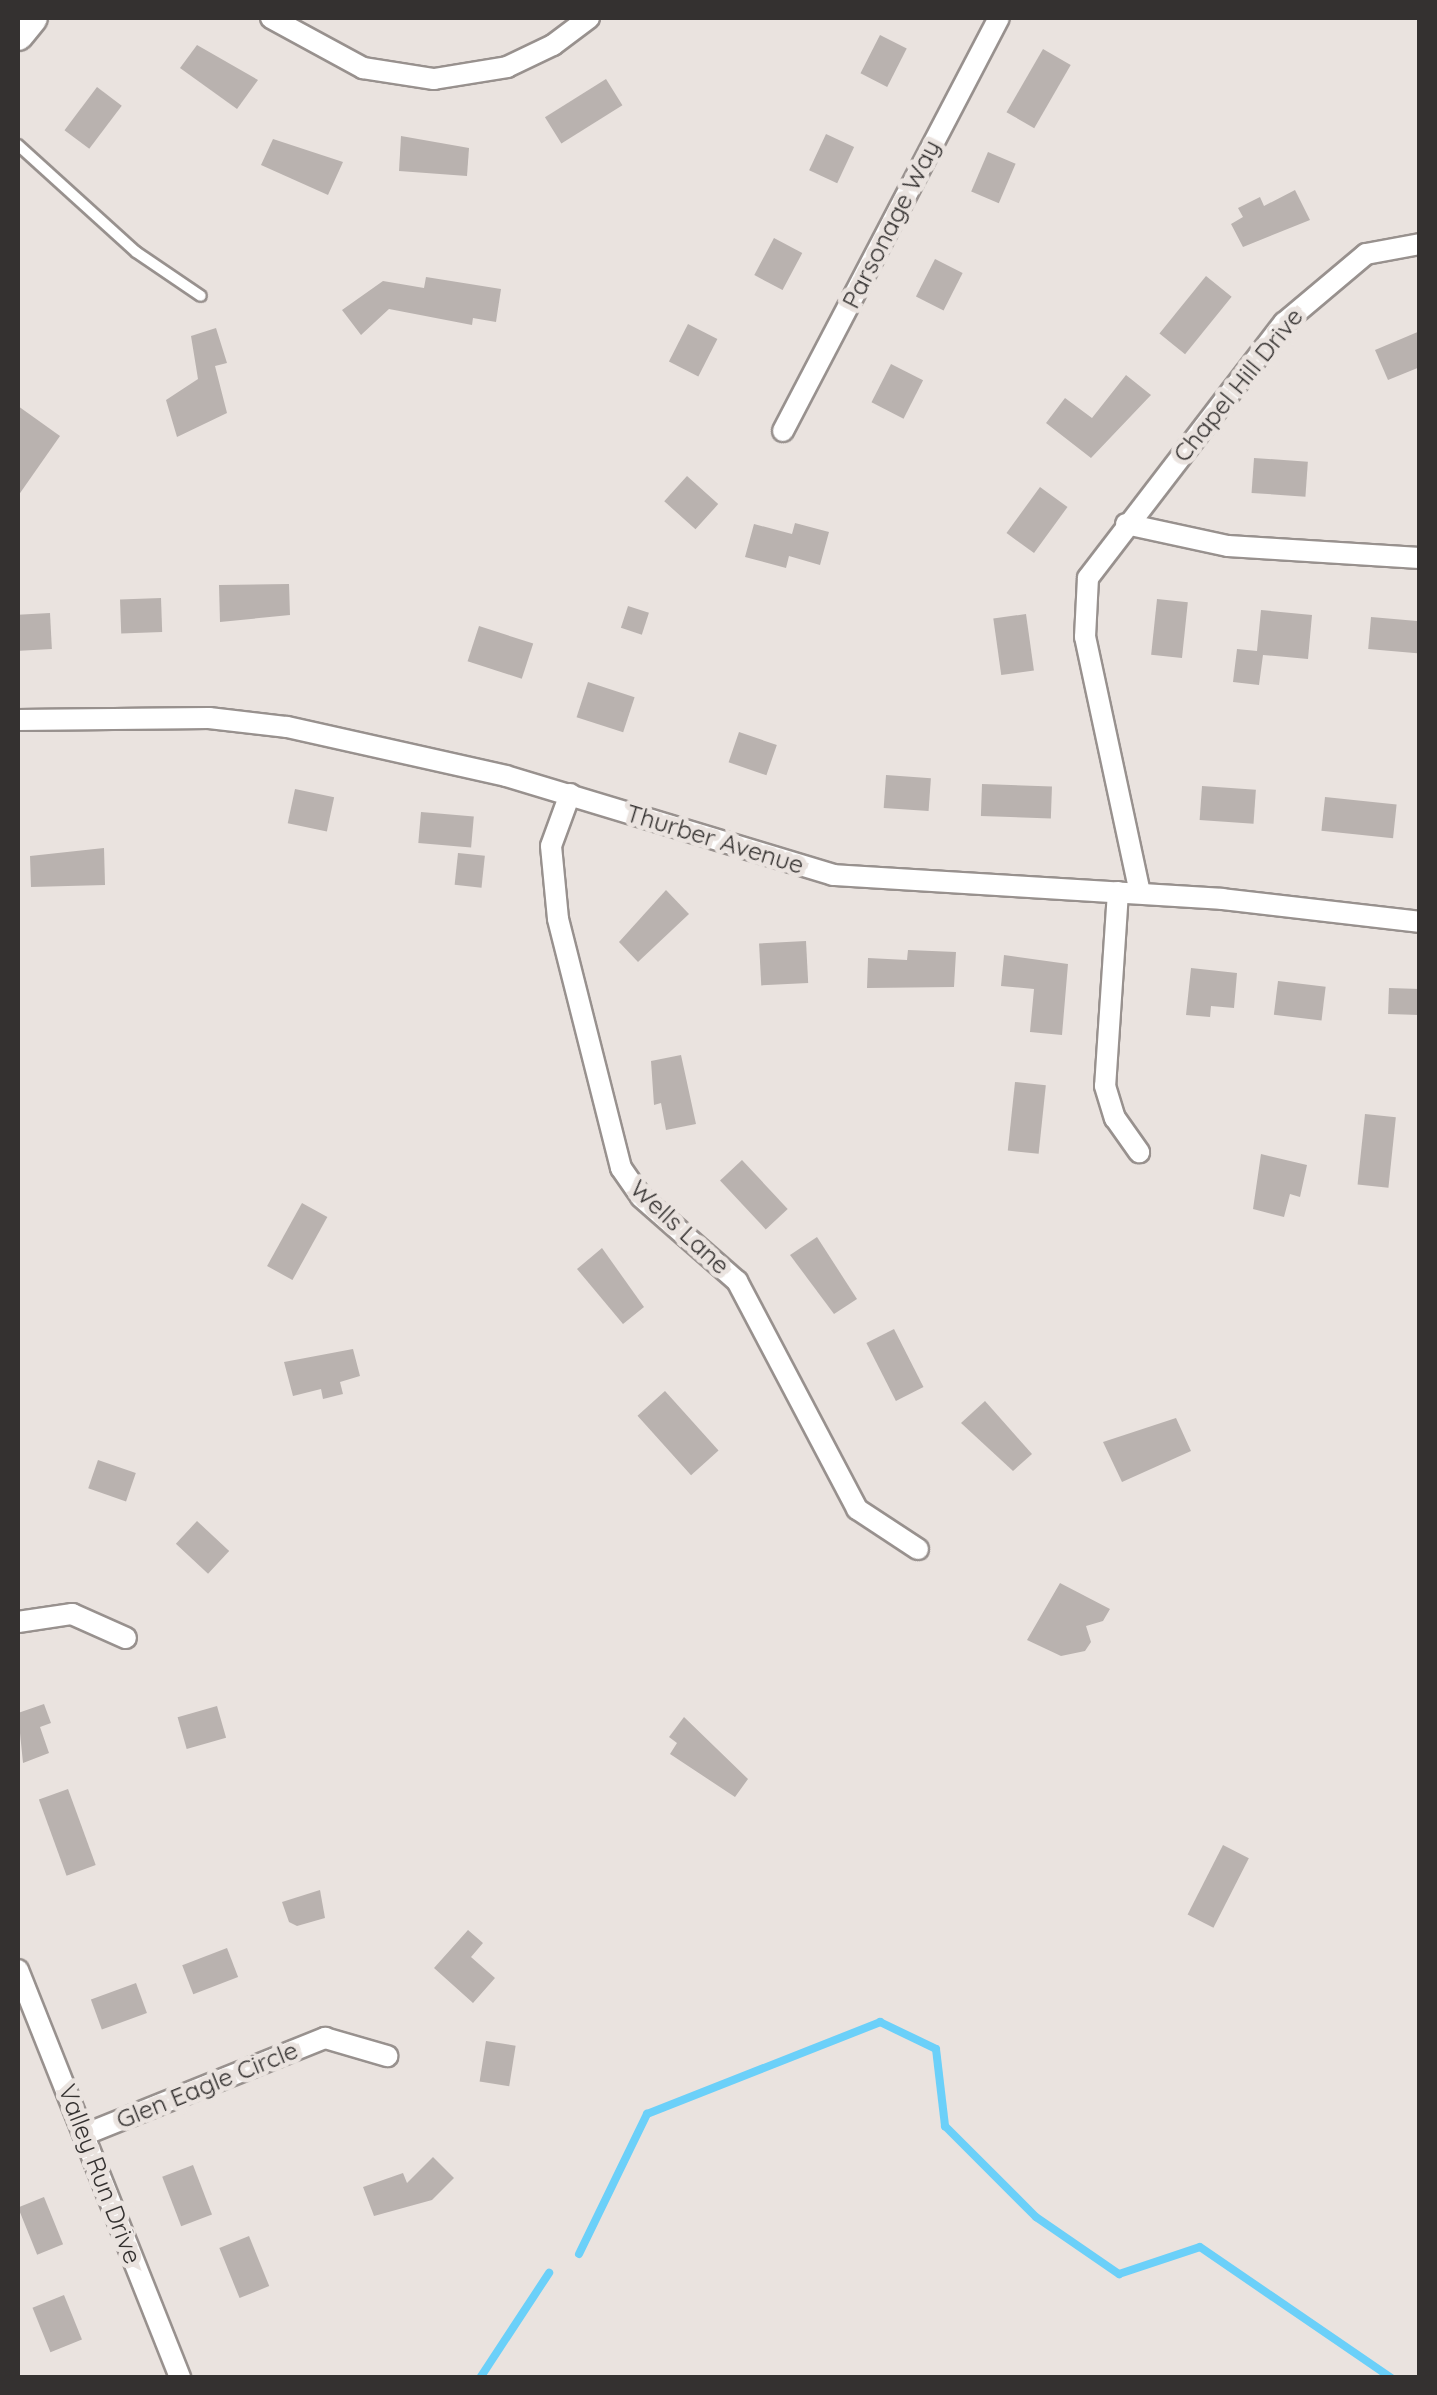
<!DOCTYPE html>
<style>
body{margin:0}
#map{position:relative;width:1437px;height:2395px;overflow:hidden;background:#eae3df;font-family:Quicksand,sans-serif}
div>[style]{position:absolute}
.stream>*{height:8px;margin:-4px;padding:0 4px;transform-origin:4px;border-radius:4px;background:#6bd0f9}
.building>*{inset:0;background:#b9b2af;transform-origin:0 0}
.roads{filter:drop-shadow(2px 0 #98918e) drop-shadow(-2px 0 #98918e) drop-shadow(0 2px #98918e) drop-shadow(0 -2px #98918e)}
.service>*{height:10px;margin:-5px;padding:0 5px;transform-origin:5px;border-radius:5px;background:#fff}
.minor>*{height:20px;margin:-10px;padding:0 10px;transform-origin:10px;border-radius:10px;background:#fff}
.secondary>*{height:30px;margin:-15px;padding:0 15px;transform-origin:15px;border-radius:15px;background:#fff}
span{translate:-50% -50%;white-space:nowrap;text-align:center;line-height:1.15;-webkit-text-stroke:10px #eae3df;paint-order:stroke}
.street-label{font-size:25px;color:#343130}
.frame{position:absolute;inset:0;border:20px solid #343130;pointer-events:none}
</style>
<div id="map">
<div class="stream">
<div style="left:579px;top:2254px;width:156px;rotate:-64.1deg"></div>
<div style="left:647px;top:2114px;width:251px;rotate:-21.5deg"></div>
<div style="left:880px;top:2022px;width:62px;rotate:25.7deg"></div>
<div style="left:936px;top:2049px;width:78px;rotate:83.3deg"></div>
<div style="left:945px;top:2126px;width:129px;rotate:45deg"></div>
<div style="left:1036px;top:2217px;width:101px;rotate:34.5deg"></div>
<div style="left:1119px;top:2274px;width:85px;rotate:-18.4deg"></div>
<div style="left:1200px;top:2247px;width:232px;rotate:34.4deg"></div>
<div style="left:480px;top:2378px;width:126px;rotate:-56.7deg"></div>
</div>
<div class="building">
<div style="left:880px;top:35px;width:30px;height:43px;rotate:27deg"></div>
<div style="clip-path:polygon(197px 45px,258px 80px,237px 109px,180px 68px)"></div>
<div style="left:1043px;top:49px;width:32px;height:73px;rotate:30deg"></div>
<div style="left:606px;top:79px;width:31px;height:72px;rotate:58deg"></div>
<div style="left:97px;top:87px;width:31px;height:54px;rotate:37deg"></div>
<div style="left:826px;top:134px;width:31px;height:40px;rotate:25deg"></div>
<div style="clip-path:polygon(401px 136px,469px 148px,467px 176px,399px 171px)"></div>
<div style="clip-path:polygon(273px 139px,343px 162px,328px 195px,261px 165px)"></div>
<div style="left:988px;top:152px;width:30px;height:43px;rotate:23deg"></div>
<div style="clip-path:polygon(1295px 190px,1310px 220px,1243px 247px,1231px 224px,1243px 217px,1238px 208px,1260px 197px,1264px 206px)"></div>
<div style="left:774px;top:238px;width:32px;height:42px;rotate:28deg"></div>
<div style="left:935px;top:259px;width:31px;height:42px;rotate:27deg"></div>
<div style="left:1206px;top:276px;width:33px;height:74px;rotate:39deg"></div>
<div style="clip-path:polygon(426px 277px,501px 289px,496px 322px,473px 318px,472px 325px,389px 309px,361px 335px,342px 310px,383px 281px,424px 288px)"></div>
<div style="left:688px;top:324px;width:33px;height:42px;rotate:27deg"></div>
<div style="clip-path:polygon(216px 328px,227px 363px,215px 366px,227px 413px,177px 437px,166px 400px,198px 379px,191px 336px)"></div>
<div style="clip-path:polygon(1420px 331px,1420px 367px,1388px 380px,1375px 350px)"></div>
<div style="left:891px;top:364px;width:36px;height:43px;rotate:27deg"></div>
<div style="clip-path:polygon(1126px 375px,1151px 395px,1091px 458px,1046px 423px,1065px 398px,1092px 418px)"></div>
<div style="clip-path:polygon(18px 406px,60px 436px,18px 496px)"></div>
<div style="left:1254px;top:458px;width:54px;height:35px;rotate:4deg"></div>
<div style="left:687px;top:476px;width:42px;height:34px;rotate:42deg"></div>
<div style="left:1040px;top:487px;width:34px;height:57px;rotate:36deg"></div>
<div style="clip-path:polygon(795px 523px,829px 532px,820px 565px,789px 556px,786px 568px,745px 557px,754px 524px,792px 534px)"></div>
<div style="clip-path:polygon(289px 584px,290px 615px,220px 622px,219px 585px)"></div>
<div style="left:161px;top:598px;width:34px;height:41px;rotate:88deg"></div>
<div style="left:1157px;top:599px;width:31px;height:56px;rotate:6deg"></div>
<div style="left:628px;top:606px;width:22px;height:23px;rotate:18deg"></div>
<div style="clip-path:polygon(1261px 610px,1312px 615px,1308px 659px,1263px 655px,1259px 685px,1233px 682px,1237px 649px,1257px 651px)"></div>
<div style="left:50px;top:613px;width:36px;height:32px;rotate:87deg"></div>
<div style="left:1026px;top:614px;width:57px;height:33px;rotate:82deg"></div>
<div style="left:1371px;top:617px;width:49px;height:32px;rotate:5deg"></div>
<div style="left:479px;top:626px;width:57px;height:37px;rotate:18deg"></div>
<div style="left:588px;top:682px;width:49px;height:37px;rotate:18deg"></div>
<div style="left:739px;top:732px;width:40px;height:32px;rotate:19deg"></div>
<div style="left:886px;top:775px;width:45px;height:33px;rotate:4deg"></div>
<div style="left:982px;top:784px;width:70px;height:32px;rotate:2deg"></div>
<div style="left:1202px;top:786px;width:54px;height:34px;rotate:4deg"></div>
<div style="left:295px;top:789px;width:40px;height:35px;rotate:12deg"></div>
<div style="left:1325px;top:797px;width:72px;height:34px;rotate:6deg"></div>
<div style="left:421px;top:812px;width:53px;height:31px;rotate:5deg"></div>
<div style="clip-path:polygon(104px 848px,105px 885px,31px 887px,30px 856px)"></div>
<div style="left:458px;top:853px;width:27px;height:32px;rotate:6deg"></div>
<div style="clip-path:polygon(666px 890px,689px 914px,638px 962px,619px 942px)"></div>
<div style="left:806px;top:941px;width:42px;height:47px;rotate:87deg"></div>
<div style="clip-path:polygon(908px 950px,956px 952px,954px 987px,867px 988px,868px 958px,907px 960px)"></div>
<div style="clip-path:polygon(1004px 955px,1068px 964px,1062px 1035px,1030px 1032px,1034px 989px,1001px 986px)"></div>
<div style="clip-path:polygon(1191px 968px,1237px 973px,1234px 1008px,1211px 1006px,1210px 1017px,1186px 1015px)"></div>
<div style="left:1278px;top:981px;width:48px;height:34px;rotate:7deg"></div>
<div style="left:1389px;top:988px;width:31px;height:26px;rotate:2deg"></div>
<div style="clip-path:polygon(681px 1055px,696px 1124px,666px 1130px,661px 1103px,654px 1105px,651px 1061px)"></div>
<div style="left:1015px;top:1082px;width:31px;height:69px;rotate:6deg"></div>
<div style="left:1365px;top:1114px;width:31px;height:71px;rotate:6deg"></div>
<div style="clip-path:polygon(1261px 1154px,1307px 1165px,1300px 1197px,1290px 1194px,1284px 1217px,1253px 1209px)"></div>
<div style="left:742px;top:1160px;width:67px;height:30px;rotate:47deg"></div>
<div style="left:302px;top:1203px;width:29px;height:72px;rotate:29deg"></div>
<div style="clip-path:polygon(817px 1237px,857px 1299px,834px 1314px,790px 1255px)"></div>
<div style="clip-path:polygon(602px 1248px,644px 1307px,623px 1324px,577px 1269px)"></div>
<div style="left:894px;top:1329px;width:65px;height:31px;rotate:63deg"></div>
<div style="clip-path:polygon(353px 1349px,360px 1376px,340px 1382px,343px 1394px,323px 1399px,321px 1389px,293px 1396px,284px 1362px)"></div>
<div style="left:665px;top:1391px;width:80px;height:37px;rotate:48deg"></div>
<div style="clip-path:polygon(985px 1401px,1032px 1454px,1013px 1471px,961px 1423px)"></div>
<div style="clip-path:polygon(1176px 1418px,1191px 1451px,1122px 1482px,1103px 1442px)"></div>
<div style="left:98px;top:1460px;width:40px;height:30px;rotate:19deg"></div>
<div style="left:197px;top:1521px;width:44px;height:31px;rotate:43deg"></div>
<div style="clip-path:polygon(1060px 1583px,1110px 1609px,1103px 1621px,1086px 1626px,1091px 1642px,1085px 1651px,1061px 1656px,1027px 1640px)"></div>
<div style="clip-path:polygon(44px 1704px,51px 1723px,40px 1727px,49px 1753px,23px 1763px,18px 1713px)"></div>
<div style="left:217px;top:1706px;width:33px;height:41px;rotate:74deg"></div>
<div style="clip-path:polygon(684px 1717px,748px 1779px,735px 1797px,670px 1754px,677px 1743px,669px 1737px)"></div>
<div style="left:68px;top:1789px;width:81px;height:31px;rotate:70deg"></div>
<div style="left:1223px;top:1845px;width:29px;height:78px;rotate:27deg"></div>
<div style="clip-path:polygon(320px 1890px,325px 1918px,297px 1926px,289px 1922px,282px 1902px)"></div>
<div style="clip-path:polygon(468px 1930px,483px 1943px,471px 1957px,495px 1978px,473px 2003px,434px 1968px)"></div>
<div style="left:227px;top:1948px;width:31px;height:48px;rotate:69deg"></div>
<div style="left:136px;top:1983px;width:32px;height:48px;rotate:70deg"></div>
<div style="left:486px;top:2041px;width:30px;height:41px;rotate:9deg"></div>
<div style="clip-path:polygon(433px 2157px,454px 2178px,432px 2200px,374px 2216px,363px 2187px,403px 2173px,407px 2183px)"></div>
<div style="left:193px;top:2165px;width:53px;height:33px;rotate:69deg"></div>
<div style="left:44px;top:2197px;width:51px;height:28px;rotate:68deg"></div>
<div style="left:249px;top:2236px;width:54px;height:32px;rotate:68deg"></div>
<div style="left:64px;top:2295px;width:48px;height:34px;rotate:68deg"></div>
</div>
<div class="roads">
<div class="service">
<div style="left:18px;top:145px;width:159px;rotate:42.2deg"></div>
<div style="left:136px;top:252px;width:78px;rotate:34.1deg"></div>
</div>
<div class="minor">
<div style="left:271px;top:18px;width:105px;rotate:28.5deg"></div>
<div style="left:363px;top:68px;width:72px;rotate:8.8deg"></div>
<div style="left:434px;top:79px;width:74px;rotate:-9.3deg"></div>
<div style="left:507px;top:67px;width:51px;rotate:-25.6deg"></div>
<div style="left:553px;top:45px;width:45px;rotate:-36.9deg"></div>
<div style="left:783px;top:431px;width:466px;rotate:-62.4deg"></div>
<div style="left:1126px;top:524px;width:104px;rotate:12.2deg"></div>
<div style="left:1228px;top:546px;width:192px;rotate:3.6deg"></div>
<div style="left:18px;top:720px;width:191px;rotate:-0.6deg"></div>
<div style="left:209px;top:718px;width:79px;rotate:6.6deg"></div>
<div style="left:287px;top:727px;width:224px;rotate:12.6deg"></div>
<div style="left:506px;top:776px;width:342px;rotate:16.8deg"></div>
<div style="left:833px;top:875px;width:390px;rotate:3.5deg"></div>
<div style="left:1222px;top:899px;width:199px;rotate:6.6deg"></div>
<div style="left:570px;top:794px;width:55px;rotate:110.1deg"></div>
<div style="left:551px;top:846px;width:73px;rotate:84.5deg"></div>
<div style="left:558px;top:919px;width:257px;rotate:75.8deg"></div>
<div style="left:621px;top:1168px;width:35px;rotate:55deg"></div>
<div style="left:641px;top:1197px;width:128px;rotate:41.2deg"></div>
<div style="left:737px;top:1281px;width:258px;rotate:62.2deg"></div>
<div style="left:857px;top:1509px;width:73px;rotate:33.3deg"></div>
<div style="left:1118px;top:892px;width:194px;rotate:93.8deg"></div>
<div style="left:1105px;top:1086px;width:34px;rotate:73deg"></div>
<div style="left:1115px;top:1118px;width:42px;rotate:54.8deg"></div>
<div style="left:1140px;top:893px;width:262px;rotate:-102.1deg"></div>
<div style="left:1085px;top:637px;width:59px;rotate:-87.1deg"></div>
<div style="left:1088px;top:578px;width:322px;rotate:-52.5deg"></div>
<div style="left:1284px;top:323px;width:107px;rotate:-40.1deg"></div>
<div style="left:1366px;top:254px;width:55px;rotate:-10.5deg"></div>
<div style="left:18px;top:1622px;width:55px;rotate:-8.4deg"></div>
<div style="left:72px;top:1614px;width:59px;rotate:24deg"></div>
<div style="left:18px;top:1970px;width:439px;rotate:68.3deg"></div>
<div style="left:86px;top:2134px;width:258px;rotate:-21.9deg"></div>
<div style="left:325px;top:2038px;width:65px;rotate:16.2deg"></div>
</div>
<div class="secondary">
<div style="left:18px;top:35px;width:22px;rotate:-51deg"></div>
</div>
</div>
<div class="street-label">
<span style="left:891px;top:224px;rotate:-63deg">Parsonage Way</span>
<span style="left:1238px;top:385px;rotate:-51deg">Chapel Hill Drive</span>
<span style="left:715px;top:839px;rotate:17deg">Thurber Avenue</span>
<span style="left:680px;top:1227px;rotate:43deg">Wells Lane</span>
<span style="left:207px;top:2085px;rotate:-22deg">Glen Eagle Circle</span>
<span style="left:100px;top:2174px;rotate:69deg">Valley Run Drive</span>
</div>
<div class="frame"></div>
</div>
